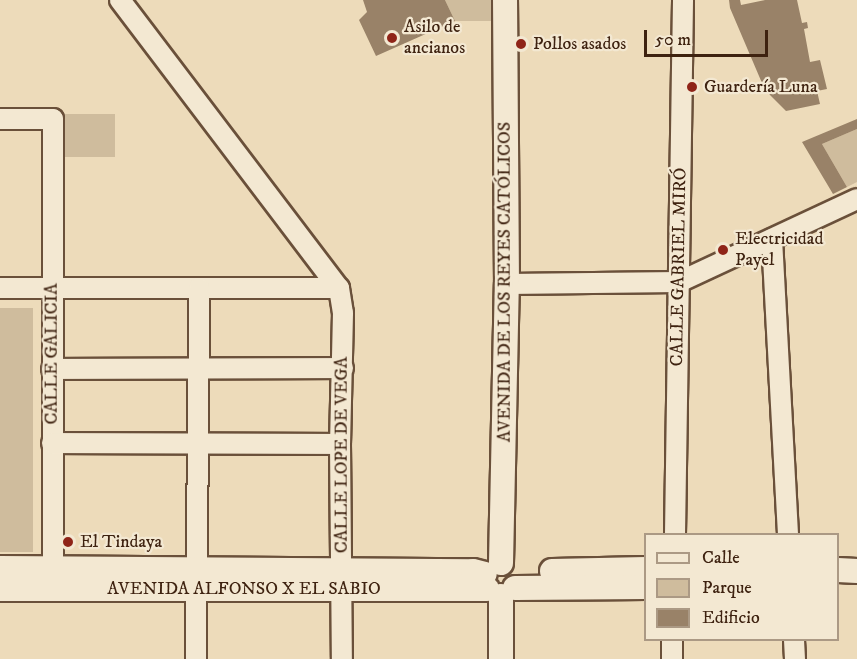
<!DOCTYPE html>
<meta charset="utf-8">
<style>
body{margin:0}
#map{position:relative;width:857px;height:659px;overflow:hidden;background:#eddbba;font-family:"IM FELL DW Pica",serif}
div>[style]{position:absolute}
.green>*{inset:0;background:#cfbc9d;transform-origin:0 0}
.building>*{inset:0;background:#998268}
.roads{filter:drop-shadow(2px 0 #6a503a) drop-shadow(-2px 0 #6a503a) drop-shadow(0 2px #6a503a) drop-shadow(0 -2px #6a503a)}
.minor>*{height:20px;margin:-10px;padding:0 10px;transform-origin:10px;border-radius:10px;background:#f3e8d2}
.tertiary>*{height:24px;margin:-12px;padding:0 12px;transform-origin:12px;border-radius:12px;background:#f3e8d2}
.dots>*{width:16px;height:16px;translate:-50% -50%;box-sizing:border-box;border:3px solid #f3e8d2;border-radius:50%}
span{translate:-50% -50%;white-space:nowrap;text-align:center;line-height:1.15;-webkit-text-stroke:4.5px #f3e8d2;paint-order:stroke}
.poi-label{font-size:18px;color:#3e2210}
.left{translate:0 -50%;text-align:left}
.street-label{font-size:18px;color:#3e2210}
.legend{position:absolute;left:644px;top:533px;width:195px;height:108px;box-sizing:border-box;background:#f3e8d2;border:2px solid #ab9984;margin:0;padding:8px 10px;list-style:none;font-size:18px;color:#3e2210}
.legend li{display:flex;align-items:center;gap:12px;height:30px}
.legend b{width:30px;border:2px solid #ab9984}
.scale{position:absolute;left:644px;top:30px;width:124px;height:27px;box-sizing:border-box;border:3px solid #3e2210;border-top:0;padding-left:8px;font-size:18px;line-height:21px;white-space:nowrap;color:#3e2210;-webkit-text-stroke:4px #f3e8d2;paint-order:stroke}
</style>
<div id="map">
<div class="green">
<div style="clip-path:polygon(445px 0,492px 0,492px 21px,455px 21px)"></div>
<div style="left:64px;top:114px;width:51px;height:43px"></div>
<div style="clip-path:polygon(857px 129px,857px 182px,847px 187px,822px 144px)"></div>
<div style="left:0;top:308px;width:33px;height:244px"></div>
</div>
<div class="building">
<div style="clip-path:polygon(363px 0,445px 0,455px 21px,376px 56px,359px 20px,367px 12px)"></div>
<div style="clip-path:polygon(729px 0,740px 0,741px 5px,765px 0,797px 0,802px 23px,807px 22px,808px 28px,804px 29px,810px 62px,820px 60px,827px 89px,817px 91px,820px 104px,786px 111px,765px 90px,730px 8px)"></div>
<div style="clip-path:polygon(857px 119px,857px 129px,822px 144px,847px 187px,833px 194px,802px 142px)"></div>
</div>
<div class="roads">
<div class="minor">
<div style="left:120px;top:0;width:362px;rotate:52.8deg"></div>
<div style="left:339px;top:288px;width:25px;rotate:81deg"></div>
<div style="left:343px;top:313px;width:131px;rotate:91.3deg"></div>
<div style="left:340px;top:444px;width:215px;rotate:89.5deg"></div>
<div style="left:0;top:119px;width:53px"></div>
<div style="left:53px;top:119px;width:464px;rotate:90deg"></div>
<div style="left:772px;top:239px;width:295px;rotate:86.9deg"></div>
<div style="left:507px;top:284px;width:172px;rotate:-0.7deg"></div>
<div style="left:679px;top:282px;width:196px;rotate:-25deg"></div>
<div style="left:0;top:288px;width:339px"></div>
<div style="left:52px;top:369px;width:291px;rotate:-0.2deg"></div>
<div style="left:52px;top:443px;width:288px;rotate:0.2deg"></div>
<div style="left:675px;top:534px;width:534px;rotate:-89.14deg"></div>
<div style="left:672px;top:640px;width:19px;rotate:90deg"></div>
<div style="left:794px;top:640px;width:19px;rotate:87deg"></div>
<div style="left:196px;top:659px;width:371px;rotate:-89.5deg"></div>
</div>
<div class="tertiary">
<div style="left:501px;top:563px;width:279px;rotate:-88.8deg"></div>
<div style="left:507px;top:284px;width:284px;rotate:-90.4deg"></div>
<div style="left:0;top:568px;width:473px;rotate:0.4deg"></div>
<div style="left:473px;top:571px;width:12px;rotate:14deg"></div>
<div style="left:838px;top:570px;width:19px;rotate:3deg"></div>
<div style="left:552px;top:571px;width:94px;rotate:-1.2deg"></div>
<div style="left:515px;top:588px;width:131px;rotate:-0.4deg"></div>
<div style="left:0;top:589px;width:487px"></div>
<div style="left:501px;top:659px;width:63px;rotate:-90deg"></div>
</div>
</div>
<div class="dots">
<div style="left:392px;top:38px;background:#8f2418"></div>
<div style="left:521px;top:44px;background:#8f2418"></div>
<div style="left:692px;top:87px;background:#8f2418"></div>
<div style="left:723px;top:250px;background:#8f2418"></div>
<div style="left:68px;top:542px;background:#8f2418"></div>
</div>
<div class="poi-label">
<span class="left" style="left:404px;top:38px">Asilo de<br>ancianos</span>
<span class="left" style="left:533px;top:44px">Pollos asados</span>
<span class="left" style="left:704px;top:87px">Guardería Luna</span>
<span class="left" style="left:735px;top:250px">Electricidad<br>Payel</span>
<span class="left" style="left:80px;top:542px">El Tindaya</span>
</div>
<div class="street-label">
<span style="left:679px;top:267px;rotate:-89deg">CALLE GABRIEL MIRÓ</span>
<span style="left:505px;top:282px;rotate:-90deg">AVENIDA DE LOS REYES CATÓLICOS</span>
<span style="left:52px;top:354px;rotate:-90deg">CALLE GALICIA</span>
<span style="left:342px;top:455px;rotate:-90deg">CALLE LOPE DE VEGA</span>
<span style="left:244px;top:589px">AVENIDA ALFONSO X EL SABIO</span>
</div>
<ul class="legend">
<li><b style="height:8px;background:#f3e8d2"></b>Calle</li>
<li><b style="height:16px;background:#cfbc9d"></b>Parque</li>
<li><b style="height:16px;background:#998268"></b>Edificio</li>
</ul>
<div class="scale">50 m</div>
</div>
